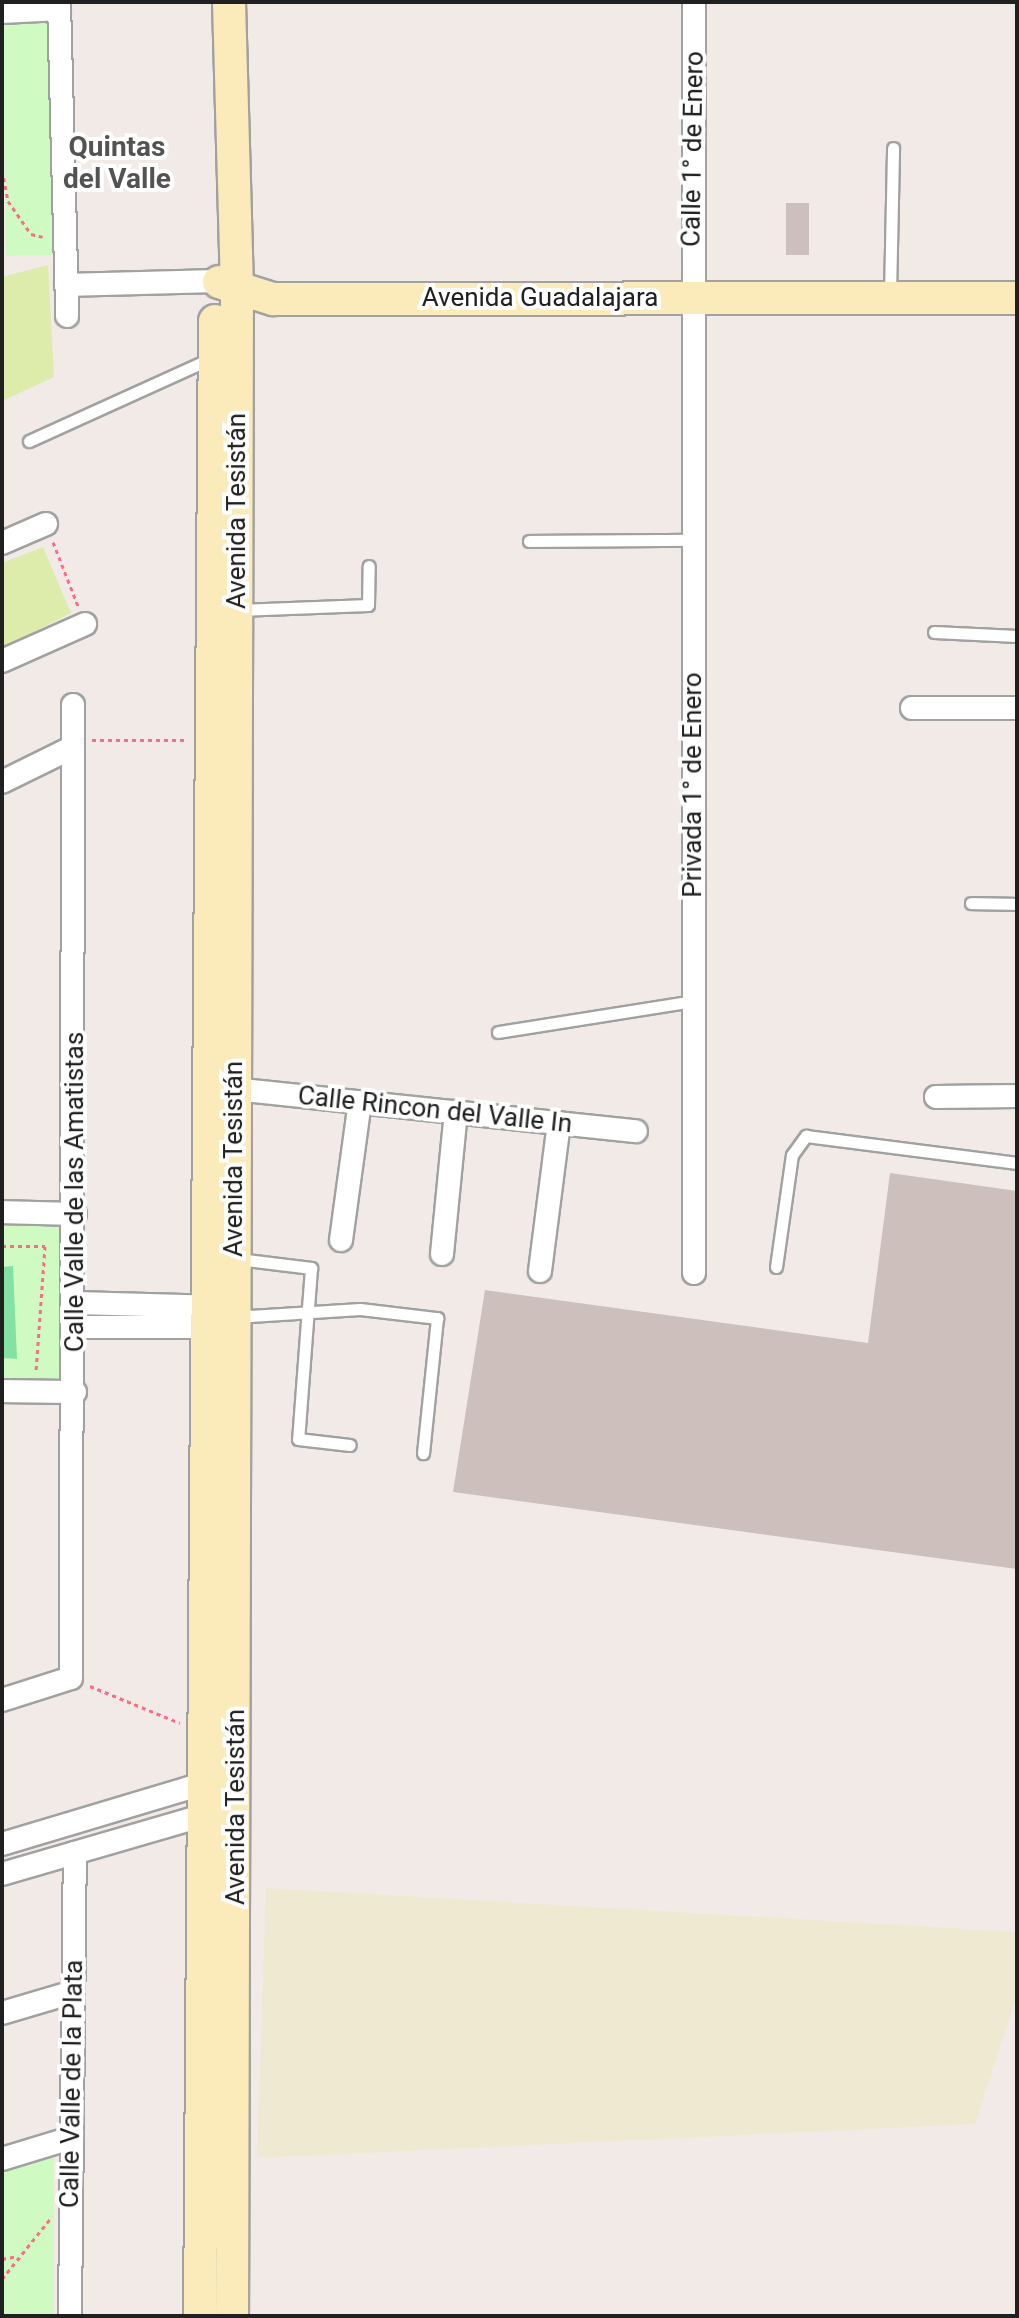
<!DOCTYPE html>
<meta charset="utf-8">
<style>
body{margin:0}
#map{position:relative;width:1019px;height:2318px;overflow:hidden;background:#f1eae6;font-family:Roboto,sans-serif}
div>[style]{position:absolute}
.farmland>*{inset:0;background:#f0e9d1}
.grass>*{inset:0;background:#deecab}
.park>*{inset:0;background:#cffbc3;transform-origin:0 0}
.pitch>*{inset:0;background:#83e1a1}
.building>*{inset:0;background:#cdbfbc;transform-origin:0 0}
.path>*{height:3px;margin-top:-1.5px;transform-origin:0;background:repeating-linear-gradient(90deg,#fd6b87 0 4px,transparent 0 8px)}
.roads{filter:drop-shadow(2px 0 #a1a1a1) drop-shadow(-2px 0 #a1a1a1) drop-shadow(0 2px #a1a1a1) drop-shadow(0 -2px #a1a1a1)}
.lane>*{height:11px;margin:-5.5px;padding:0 5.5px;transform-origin:5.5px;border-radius:5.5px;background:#fff}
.street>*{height:22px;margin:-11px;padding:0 11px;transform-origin:11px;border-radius:11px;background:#fff}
.secondary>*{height:32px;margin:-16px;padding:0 16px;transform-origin:16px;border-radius:16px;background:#fbebba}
span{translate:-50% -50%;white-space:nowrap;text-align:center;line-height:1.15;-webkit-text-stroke:8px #fff;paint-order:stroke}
.street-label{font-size:26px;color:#202020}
.neighbourhood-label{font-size:28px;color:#535353;font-weight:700}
.frame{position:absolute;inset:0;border:4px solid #202020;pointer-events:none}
</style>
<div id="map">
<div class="farmland">
<div style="clip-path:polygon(266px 1888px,1017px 1932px,1017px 1995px,975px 2124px,257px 2158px)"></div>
</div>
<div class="grass">
<div style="clip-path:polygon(48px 265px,54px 377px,2px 401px,2px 277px)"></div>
<div style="clip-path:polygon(43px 547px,71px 613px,2px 648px,2px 563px)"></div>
</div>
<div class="park">
<div style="left:49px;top:17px;width:238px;height:47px;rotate:89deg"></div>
<div style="left:2px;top:1223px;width:62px;height:164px;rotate:2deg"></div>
<div style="left:54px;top:2155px;width:161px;height:54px;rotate:90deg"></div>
</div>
<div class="pitch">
<div style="clip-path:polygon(13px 1266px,17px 1359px,2px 1358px,2px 1267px)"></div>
</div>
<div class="building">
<div style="left:809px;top:203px;width:52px;height:23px;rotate:90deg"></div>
<div style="clip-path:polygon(890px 1173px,1017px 1191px,1017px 1569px,453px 1492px,485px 1290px,868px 1343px)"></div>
</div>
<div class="path">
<div style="left:2px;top:170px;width:32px;rotate:79deg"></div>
<div style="left:8px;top:201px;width:40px;rotate:55.1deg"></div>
<div style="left:31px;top:234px;width:12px;rotate:14deg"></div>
<div style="left:53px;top:542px;width:69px;rotate:68.7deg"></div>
<div style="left:92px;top:740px;width:96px"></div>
<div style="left:2px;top:1246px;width:43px"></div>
<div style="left:45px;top:1246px;width:125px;rotate:94.1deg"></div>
<div style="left:90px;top:1686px;width:97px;rotate:22.3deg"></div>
<div style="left:2px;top:2259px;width:16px;rotate:-11deg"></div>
<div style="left:2px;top:2279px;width:77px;rotate:-51.3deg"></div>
</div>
<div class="roads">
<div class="lane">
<div style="left:890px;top:295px;width:147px;rotate:-88.8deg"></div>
<div style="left:29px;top:441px;width:199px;rotate:-24.4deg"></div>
<div style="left:529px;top:541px;width:163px;rotate:-0.4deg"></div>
<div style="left:238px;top:610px;width:130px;rotate:-2.2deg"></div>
<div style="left:368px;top:605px;width:39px;rotate:-89deg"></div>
<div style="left:934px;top:632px;width:83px;rotate:2.8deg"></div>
<div style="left:971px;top:903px;width:46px;rotate:1.2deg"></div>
<div style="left:498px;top:1032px;width:198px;rotate:-9deg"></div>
<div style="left:238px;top:1259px;width:74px;rotate:7deg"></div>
<div style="left:311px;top:1268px;width:171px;rotate:94.3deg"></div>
<div style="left:298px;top:1439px;width:52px;rotate:6.6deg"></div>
<div style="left:776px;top:1267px;width:113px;rotate:-81.9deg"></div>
<div style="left:792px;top:1155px;width:24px;rotate:-54deg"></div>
<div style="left:806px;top:1136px;width:213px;rotate:7.3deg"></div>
<div style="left:239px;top:1311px;width:12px;rotate:24deg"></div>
<div style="left:250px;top:1316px;width:110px;rotate:-3.6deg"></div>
<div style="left:360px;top:1309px;width:78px;rotate:6.7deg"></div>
<div style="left:437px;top:1318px;width:136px;rotate:95.9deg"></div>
</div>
<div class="street">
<div style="left:59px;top:2px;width:314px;rotate:88.5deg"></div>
<div style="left:2px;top:12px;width:57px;rotate:-3deg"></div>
<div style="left:66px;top:285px;width:150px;rotate:-1.5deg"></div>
<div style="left:2px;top:543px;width:48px;rotate:-23.4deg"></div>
<div style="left:2px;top:661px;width:91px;rotate:-24deg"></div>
<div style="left:912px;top:708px;width:105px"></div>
<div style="left:2px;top:782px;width:79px;rotate:-26.2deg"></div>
<div style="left:234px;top:1089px;width:404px;rotate:6deg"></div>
<div style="left:936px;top:1097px;width:81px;rotate:-0.7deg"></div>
<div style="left:2px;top:1212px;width:73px;rotate:1.6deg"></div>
<div style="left:341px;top:1240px;width:139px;rotate:-82.2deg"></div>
<div style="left:442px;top:1254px;width:143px;rotate:-84.4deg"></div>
<div style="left:540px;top:1271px;width:149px;rotate:-82.7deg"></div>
<div style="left:694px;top:1273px;width:1271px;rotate:-90deg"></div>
<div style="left:76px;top:1303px;width:144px;rotate:1.6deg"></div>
<div style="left:76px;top:1327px;width:143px"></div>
<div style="left:2px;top:1391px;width:73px;rotate:0.8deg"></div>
<div style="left:2px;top:1700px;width:72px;rotate:-17.7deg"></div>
<div style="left:71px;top:1678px;width:973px;rotate:-89.88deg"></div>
<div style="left:2px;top:1844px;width:223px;rotate:-16.7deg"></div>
<div style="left:2px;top:1874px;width:223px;rotate:-16.2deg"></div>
<div style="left:2px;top:2013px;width:74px;rotate:-16.5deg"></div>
<div style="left:2px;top:2159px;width:72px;rotate:-16.9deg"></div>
<div style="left:70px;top:2316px;width:463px;rotate:-89.4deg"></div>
</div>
<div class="secondary">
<div style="left:229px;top:2px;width:284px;rotate:88.4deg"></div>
<div style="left:237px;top:286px;width:2030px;rotate:90.14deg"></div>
<div style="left:219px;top:282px;width:57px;rotate:17.5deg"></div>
<div style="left:273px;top:299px;width:744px;rotate:-0.08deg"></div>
<div style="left:200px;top:2316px;width:1995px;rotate:-89.57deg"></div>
</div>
</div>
<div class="street-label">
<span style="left:693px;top:149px;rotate:-89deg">Calle 1° de Enero</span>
<span style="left:540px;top:298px">Avenida Guadalajara</span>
<span style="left:237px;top:511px;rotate:-90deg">Avenida Tesistán</span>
<span style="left:693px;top:785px;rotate:-90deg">Privada 1° de Enero</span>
<span style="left:435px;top:1110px;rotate:6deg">Calle Rincon del Valle In</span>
<span style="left:234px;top:1159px;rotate:-90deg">Avenida Tesistán</span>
<span style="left:75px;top:1192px;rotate:-90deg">Calle Valle de las Amatistas</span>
<span style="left:236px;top:1807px;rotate:-90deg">Avenida Tesistán</span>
<span style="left:72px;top:2084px;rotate:-89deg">Calle Valle de la Plata</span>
</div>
<div class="neighbourhood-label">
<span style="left:117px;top:163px">Quintas<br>del Valle</span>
</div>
<div class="frame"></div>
</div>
